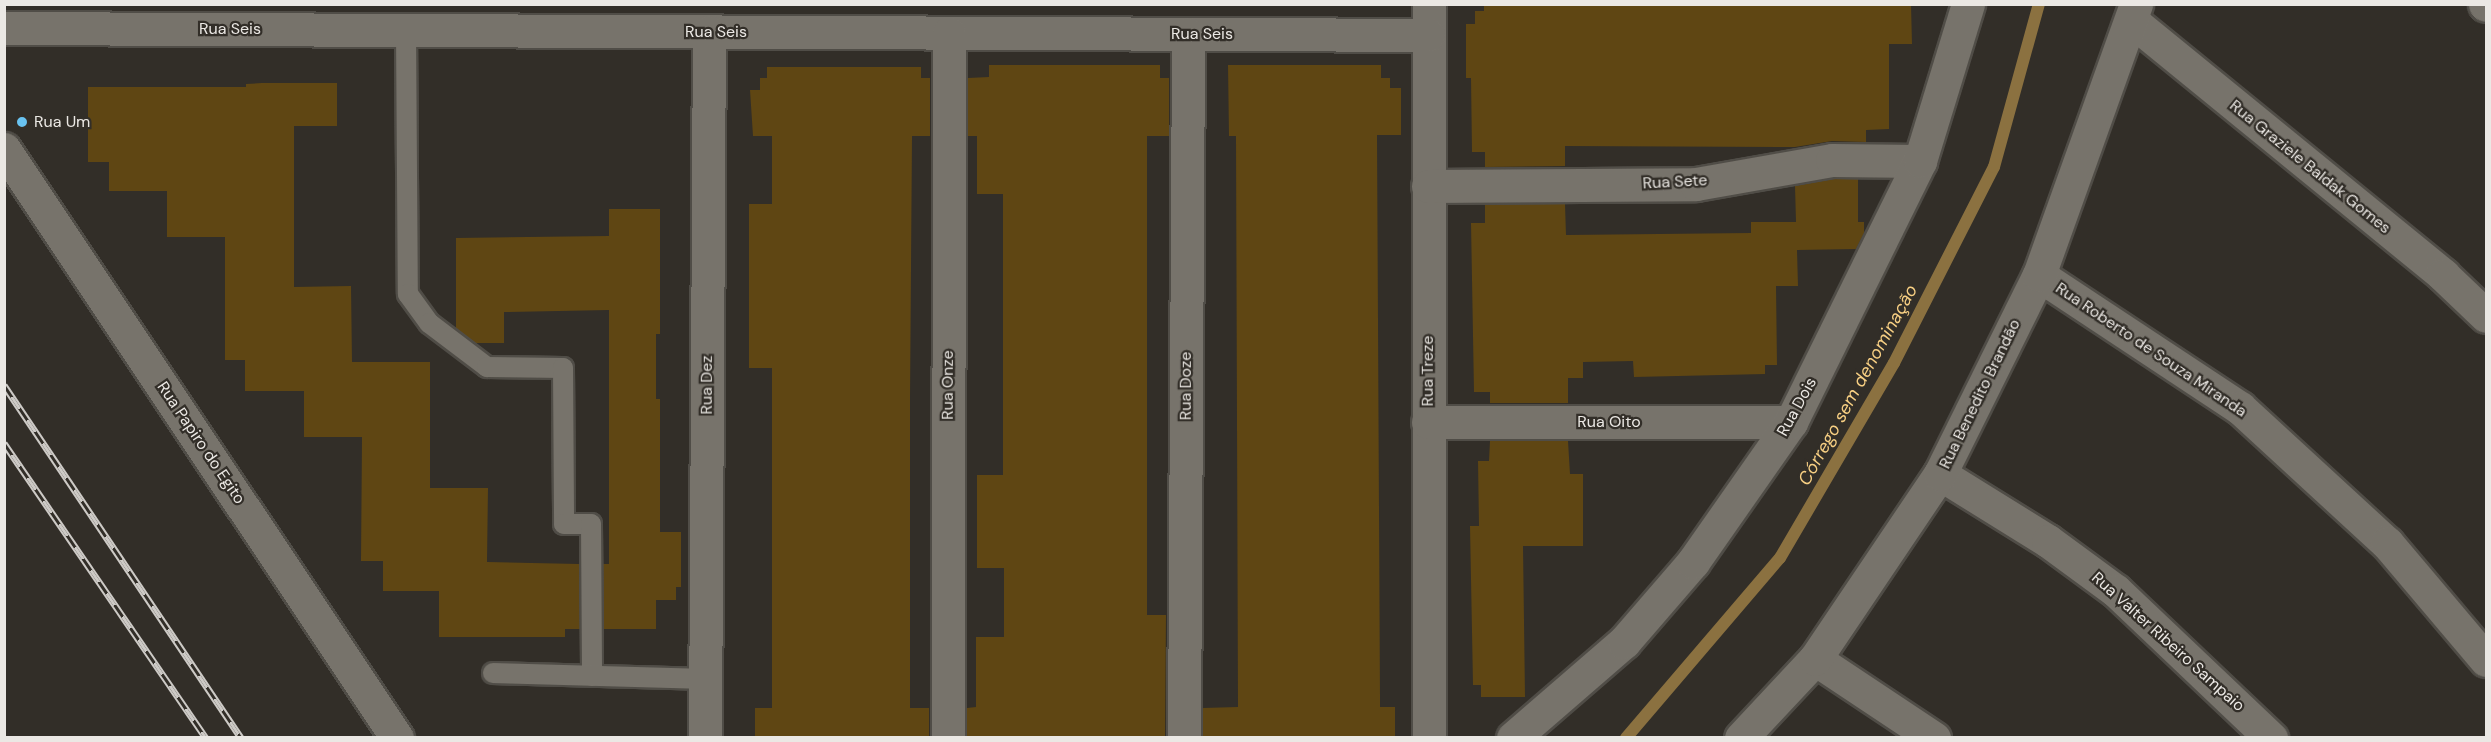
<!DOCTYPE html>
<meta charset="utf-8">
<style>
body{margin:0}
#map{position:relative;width:2491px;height:742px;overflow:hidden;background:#322e28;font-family:"DM Sans",sans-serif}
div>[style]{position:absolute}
.stream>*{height:12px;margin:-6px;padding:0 6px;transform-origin:6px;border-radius:6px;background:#8b7140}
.building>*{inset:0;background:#5f4613}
.roads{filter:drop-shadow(2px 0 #504d47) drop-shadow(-2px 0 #504d47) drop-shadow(0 2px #504d47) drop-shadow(0 -2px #504d47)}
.service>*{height:20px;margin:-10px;padding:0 10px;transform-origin:10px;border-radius:10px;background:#77736b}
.minor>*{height:33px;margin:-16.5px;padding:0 16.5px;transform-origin:16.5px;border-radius:16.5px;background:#77736b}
.tertiary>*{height:33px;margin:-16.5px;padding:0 16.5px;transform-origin:16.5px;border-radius:16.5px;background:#77736b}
.rail>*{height:7px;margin-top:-3.5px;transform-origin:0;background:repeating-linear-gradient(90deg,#322e28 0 14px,#cdcac6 0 28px);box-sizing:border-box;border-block:2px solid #cdcac6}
.dots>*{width:16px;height:16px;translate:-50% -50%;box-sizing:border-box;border:3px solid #322e28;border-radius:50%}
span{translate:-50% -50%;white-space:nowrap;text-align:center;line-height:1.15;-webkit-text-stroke:4.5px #322e28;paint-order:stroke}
.street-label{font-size:16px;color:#ebe8e4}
.poi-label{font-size:16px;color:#ebe8e4}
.left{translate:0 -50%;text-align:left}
.water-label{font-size:18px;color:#f7cf83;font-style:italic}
.frame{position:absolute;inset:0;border:6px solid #ebe8e4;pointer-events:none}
</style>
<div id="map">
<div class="stream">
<div style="left:1626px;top:738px;width:237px;rotate:-49.5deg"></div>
<div style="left:1780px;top:558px;width:226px;rotate:-59.7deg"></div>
<div style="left:1894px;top:363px;width:220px;rotate:-63deg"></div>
<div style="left:1994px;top:167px;width:169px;rotate:-74.6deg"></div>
</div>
<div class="building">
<div style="clip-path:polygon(1484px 4px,1911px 4px,1912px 44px,1889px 44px,1889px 129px,1866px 130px,1866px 142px,1832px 141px,1795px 147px,1565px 146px,1565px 166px,1485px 167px,1485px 152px,1472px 152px,1471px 78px,1466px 78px,1466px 24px,1475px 24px,1475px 11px,1484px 11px)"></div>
<div style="clip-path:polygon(989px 65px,1160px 65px,1160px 78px,1169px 78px,1169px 136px,1147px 136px,1147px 615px,1166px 615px,1165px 738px,967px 738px,967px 708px,976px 707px,976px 637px,1004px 637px,1004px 568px,977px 568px,977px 475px,1003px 475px,1003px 194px,977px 194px,977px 136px,968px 136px,968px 78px,989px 77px)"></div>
<div style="clip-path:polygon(1228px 65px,1381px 65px,1381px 78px,1390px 78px,1390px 88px,1401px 88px,1401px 135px,1377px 135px,1380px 697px,1380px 707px,1395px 707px,1395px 738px,1203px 738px,1203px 708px,1238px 707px,1236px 136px,1229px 136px)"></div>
<div style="clip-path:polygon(767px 67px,921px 67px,921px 78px,930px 78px,930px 136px,912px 136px,910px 400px,910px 708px,929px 708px,929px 738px,755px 738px,755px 708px,772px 708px,772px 368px,749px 368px,749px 204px,772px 204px,772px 136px,753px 136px,750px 90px,760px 90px,760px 78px,767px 78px)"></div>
<div style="clip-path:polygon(262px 83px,337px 83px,337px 126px,294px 126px,294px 287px,351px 286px,352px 362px,430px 362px,430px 488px,488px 488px,487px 562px,579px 564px,580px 629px,565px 629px,565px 637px,439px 637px,439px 591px,383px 591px,383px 561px,361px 561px,362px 437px,304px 437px,304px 391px,245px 391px,245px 360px,225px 360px,225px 237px,167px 237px,167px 191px,109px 191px,109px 162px,88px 162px,88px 87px,246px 87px,246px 84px)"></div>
<div style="clip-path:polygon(1834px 179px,1858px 179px,1858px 222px,1864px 222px,1864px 233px,1856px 249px,1797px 250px,1798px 286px,1776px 286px,1777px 365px,1765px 365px,1765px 374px,1634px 377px,1633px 361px,1583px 362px,1583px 378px,1568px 378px,1568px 403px,1490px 403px,1490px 392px,1474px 392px,1471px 223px,1485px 223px,1485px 204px,1565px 204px,1566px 235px,1751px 233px,1751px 222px,1796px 222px,1795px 186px)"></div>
<div style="clip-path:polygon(609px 209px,660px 209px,660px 334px,656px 334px,656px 399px,660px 399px,660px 532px,681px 532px,681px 587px,676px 587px,676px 600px,656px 600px,656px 629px,604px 629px,603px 564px,609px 564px,609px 310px,504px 312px,504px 343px,475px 343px,456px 329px,456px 238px,609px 236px)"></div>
<div style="clip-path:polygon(1490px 441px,1568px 441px,1570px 474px,1583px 474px,1583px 546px,1523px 546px,1525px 697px,1481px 697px,1481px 685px,1473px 685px,1470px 526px,1479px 526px,1478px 461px,1489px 461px)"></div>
</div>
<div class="roads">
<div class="service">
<div style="left:406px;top:30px;width:264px;rotate:89.6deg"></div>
<div style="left:408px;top:294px;width:36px;rotate:54deg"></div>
<div style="left:429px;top:323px;width:73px;rotate:37.2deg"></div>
<div style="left:487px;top:367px;width:76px;rotate:0.8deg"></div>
<div style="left:563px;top:368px;width:156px;rotate:89.6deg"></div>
<div style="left:564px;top:524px;width:27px"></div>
<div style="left:591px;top:524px;width:152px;rotate:89.6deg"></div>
<div style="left:493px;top:673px;width:213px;rotate:1.6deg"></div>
</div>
<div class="minor">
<div style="left:1429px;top:4px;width:734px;rotate:90deg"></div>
<div style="left:2485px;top:4px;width:1px;rotate:45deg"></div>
<div style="left:2132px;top:21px;width:402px;rotate:39.2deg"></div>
<div style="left:2443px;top:275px;width:59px;rotate:43.6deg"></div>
<div style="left:4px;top:28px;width:1424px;rotate:0.28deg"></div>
<div style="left:4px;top:149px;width:708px;rotate:56.29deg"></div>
<div style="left:1428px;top:186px;width:268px;rotate:-0.4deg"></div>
<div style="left:1696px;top:184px;width:138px;rotate:-10deg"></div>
<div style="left:1832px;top:160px;width:88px;rotate:0.7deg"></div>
<div style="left:2039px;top:275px;width:241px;rotate:33.5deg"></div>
<div style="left:2240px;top:408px;width:200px;rotate:42.6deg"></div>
<div style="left:2387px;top:543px;width:153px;rotate:49.8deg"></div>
<div style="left:1428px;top:422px;width:363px"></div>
<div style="left:1940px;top:474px;width:127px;rotate:31.8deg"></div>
<div style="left:2048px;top:541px;width:84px;rotate:36.3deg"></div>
<div style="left:2116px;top:591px;width:214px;rotate:43.5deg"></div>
<div style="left:1815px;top:659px;width:143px;rotate:33.6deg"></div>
<div style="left:705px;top:738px;width:706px;rotate:-89.68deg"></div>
<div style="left:948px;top:738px;width:705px;rotate:-89.92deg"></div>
<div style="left:1184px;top:738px;width:704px;rotate:-89.67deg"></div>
<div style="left:1741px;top:738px;width:108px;rotate:-46.9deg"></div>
<div style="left:1815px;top:659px;width:223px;rotate:-56deg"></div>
<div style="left:1940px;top:474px;width:222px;rotate:-63.6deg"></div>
<div style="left:2039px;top:275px;width:288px;rotate:-70.3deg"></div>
</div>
<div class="tertiary">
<div style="left:1513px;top:738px;width:147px;rotate:-40.9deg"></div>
<div style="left:1624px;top:642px;width:106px;rotate:-49.2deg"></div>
<div style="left:1693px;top:562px;width:171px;rotate:-55deg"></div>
<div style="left:1791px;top:422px;width:291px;rotate:-63.7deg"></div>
<div style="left:1920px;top:161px;width:164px;rotate:-73deg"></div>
</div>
</div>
<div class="rail">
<div style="left:4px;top:385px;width:425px;rotate:56.1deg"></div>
<div style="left:4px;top:443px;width:358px;rotate:55.6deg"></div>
</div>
<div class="dots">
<div style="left:22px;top:122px;background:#69c3f1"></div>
</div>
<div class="street-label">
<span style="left:230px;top:29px">Rua Seis</span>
<span style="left:716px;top:32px">Rua Seis</span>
<span style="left:1202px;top:34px">Rua Seis</span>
<span style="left:2310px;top:167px;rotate:39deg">Rua Graziele Baldak Gomes</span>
<span style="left:1675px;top:182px;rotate:-3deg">Rua Sete</span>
<span style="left:2151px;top:350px;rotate:34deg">Rua Roberto de Souza Miranda</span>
<span style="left:1428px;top:371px;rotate:-90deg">Rua Treze</span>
<span style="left:707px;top:385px;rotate:-90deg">Rua Dez</span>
<span style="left:948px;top:385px;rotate:-90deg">Rua Onze</span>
<span style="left:1186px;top:386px;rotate:-90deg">Rua Doze</span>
<span style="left:1980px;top:394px;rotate:-64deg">Rua Benedito Brandão</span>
<span style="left:1797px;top:407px;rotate:-61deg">Rua Dois</span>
<span style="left:1609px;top:422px">Rua Oito</span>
<span style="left:201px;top:443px;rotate:56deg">Rua Papiro do Egito</span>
<span style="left:2168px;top:642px;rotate:42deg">Rua Valter Ribeiro Sampaio</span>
</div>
<div class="poi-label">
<span class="left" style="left:34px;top:122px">Rua Um</span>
</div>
<div class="water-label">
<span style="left:1858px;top:385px;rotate:-61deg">Córrego sem denominação</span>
</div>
<div class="frame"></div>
</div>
